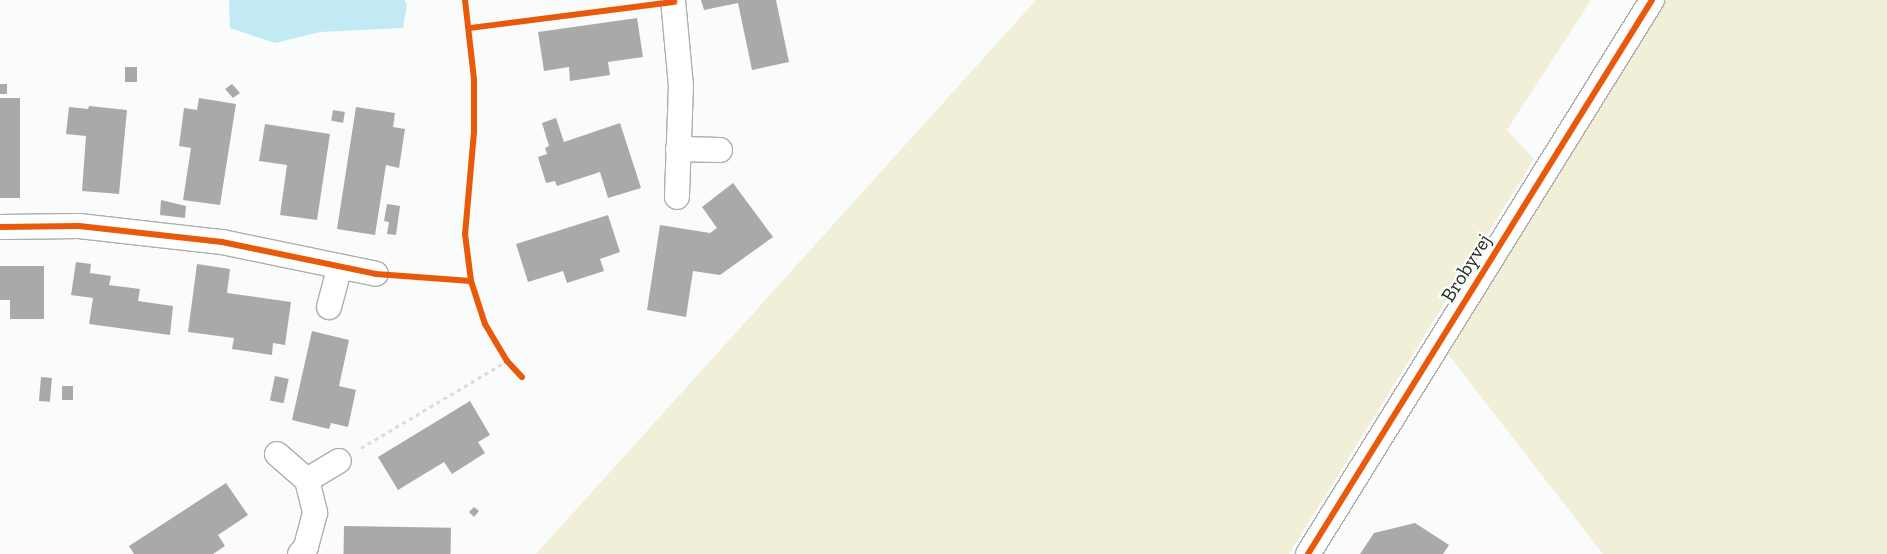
<!DOCTYPE html>
<style>
body{margin:0}
#map{position:relative;width:1887px;height:554px;overflow:hidden;background:#f9fcfa;font-family:"Zilla Slab",serif}
div>[style]{position:absolute}
.green>*{inset:0;background:#f1efd7}
.water>*{inset:0;background:#c2eaf4}
.building>*{inset:0;background:#a8aaa9;transform-origin:0 0}
.path>*{height:3px;margin-top:-1.5px;transform-origin:0;background:repeating-linear-gradient(90deg,#dadbdb 0 4px,transparent 0 8px)}
.roads{filter:drop-shadow(1px 0 #adafae) drop-shadow(-1px 0 #adafae) drop-shadow(0 1px #adafae) drop-shadow(0 -1px #adafae)}
.street>*{height:24px;margin:-12px;padding:0 12px;transform-origin:12px;border-radius:12px;background:#fefffe}
.cycleway>*{height:6px;margin:-3px;padding:0 3px;transform-origin:3px;border-radius:3px;background:#e8590c}
span{translate:-50% -50%;white-space:nowrap;text-align:center;line-height:1.15;-webkit-text-stroke:5px #f8fdfa;paint-order:stroke}
.street-label{font-size:20px;color:#272928}
</style>
<div id="map">
<div class="green">
<div style="clip-path:polygon(1036px 0,1591px 0,1507px 130px,1534px 159px,1289px 554px,536px 554px)"></div>
<div style="clip-path:polygon(1667px 0,1887px 0,1887px 554px,1603px 554px,1448px 354px)"></div>
</div>
<div class="water">
<div style="clip-path:polygon(229px 0,405px 0,407px 5px,403px 28px,320px 32px,275px 43px,230px 28px)"></div>
</div>
<div class="building">
<div style="clip-path:polygon(701px 0,776px 0,789px 62px,752px 70px,738px 3px,704px 10px)"></div>
<div style="clip-path:polygon(637px 18px,643px 57px,608px 62px,610px 75px,570px 81px,569px 67px,544px 71px,538px 32px)"></div>
<div style="left:125px;top:67px;width:12px;height:15px"></div>
<div style="left:0;top:84px;width:7px;height:10px"></div>
<div style="clip-path:polygon(232px 84px,240px 93px,233px 98px,225px 89px)"></div>
<div style="left:0;top:98px;width:20px;height:100px"></div>
<div style="clip-path:polygon(199px 98px,236px 104px,220px 205px,183px 200px,191px 148px,179px 146px,184px 108px,197px 110px)"></div>
<div style="clip-path:polygon(89px 106px,127px 110px,119px 194px,82px 191px,86px 136px,66px 134px,69px 107px,88px 109px)"></div>
<div style="clip-path:polygon(356px 107px,395px 113px,393px 127px,405px 129px,399px 168px,386px 165px,375px 235px,337px 229px)"></div>
<div style="left:333px;top:110px;width:12px;height:11px;rotate:9deg"></div>
<div style="clip-path:polygon(556px 118px,564px 142px,620px 123px,641px 188px,608px 198px,600px 172px,557px 186px,555px 181px,546px 183px,538px 157px,547px 154px,545px 148px,549px 146px,542px 123px)"></div>
<div style="clip-path:polygon(265px 124px,330px 134px,317px 220px,280px 215px,287px 165px,259px 161px)"></div>
<div style="clip-path:polygon(733px 183px,773px 237px,720px 275px,693px 271px,686px 317px,647px 310px,660px 225px,710px 233px,717px 228px,702px 207px)"></div>
<div style="clip-path:polygon(161px 200px,186px 206px,185px 218px,160px 215px)"></div>
<div style="clip-path:polygon(387px 204px,400px 206px,396px 235px,387px 234px,389px 222px,384px 221px)"></div>
<div style="clip-path:polygon(608px 215px,620px 252px,600px 259px,604px 271px,567px 283px,563px 271px,528px 282px,516px 244px)"></div>
<div style="clip-path:polygon(76px 262px,91px 264px,90px 273px,111px 276px,109px 285px,140px 289px,138px 301px,173px 306px,170px 335px,89px 324px,93px 298px,71px 295px)"></div>
<div style="clip-path:polygon(197px 264px,230px 269px,227px 293px,291px 302px,285px 345px,273px 343px,272px 355px,232px 349px,234px 338px,188px 332px)"></div>
<div style="clip-path:polygon(0 266px,44px 266px,44px 319px,10px 319px,10px 300px,0 300px)"></div>
<div style="clip-path:polygon(312px 331px,349px 340px,339px 386px,356px 390px,348px 427px,331px 423px,329px 429px,292px 420px)"></div>
<div style="left:275px;top:376px;width:14px;height:25px;rotate:12deg"></div>
<div style="left:41px;top:377px;width:11px;height:24px;rotate:5deg"></div>
<div style="left:62px;top:386px;width:11px;height:14px"></div>
<div style="clip-path:polygon(470px 401px,490px 435px,478px 442px,485px 453px,452px 474px,444px 462px,398px 490px,378px 457px)"></div>
<div style="clip-path:polygon(226px 483px,248px 515px,218px 535px,225px 546px,213px 554px,134px 554px,129px 546px)"></div>
<div style="clip-path:polygon(474px 507px,479px 511px,474px 517px,469px 512px)"></div>
<div style="clip-path:polygon(1415px 523px,1449px 545px,1443px 554px,1360px 554px,1374px 533px)"></div>
<div style="left:344px;top:526px;width:107px;height:28px;rotate:1deg"></div>
</div>
<div class="path">
<div style="left:361px;top:448px;width:170px;rotate:-30.8deg"></div>
</div>
<div class="roads">
<div class="street">
<div style="left:673px;top:0;width:86px;rotate:84.7deg"></div>
<div style="left:681px;top:86px;width:111px;rotate:92.1deg"></div>
<div style="left:678px;top:149px;width:42px;rotate:1.4deg"></div>
<div style="left:0;top:227px;width:79px;rotate:-0.7deg"></div>
<div style="left:79px;top:226px;width:144px;rotate:6.4deg"></div>
<div style="left:222px;top:242px;width:157px;rotate:11.7deg"></div>
<div style="left:329px;top:307px;width:42px;rotate:-75deg"></div>
<div style="left:277px;top:454px;width:40px;rotate:41deg"></div>
<div style="left:307px;top:480px;width:34px;rotate:76deg"></div>
<div style="left:315px;top:513px;width:35px;rotate:105deg"></div>
<div style="left:306px;top:547px;width:9px;rotate:131deg"></div>
<div style="left:307px;top:480px;width:37px;rotate:-31deg"></div>
<div style="left:1308px;top:554px;width:652px;rotate:-58.16deg"></div>
</div>
</div>
<div class="cycleway">
<div style="left:465px;top:0;width:80px;rotate:83.5deg"></div>
<div style="left:474px;top:79px;width:53px;rotate:90deg"></div>
<div style="left:474px;top:132px;width:102px;rotate:95deg"></div>
<div style="left:465px;top:234px;width:47px;rotate:82.7deg"></div>
<div style="left:471px;top:281px;width:45px;rotate:72deg"></div>
<div style="left:485px;top:324px;width:43px;rotate:59.3deg"></div>
<div style="left:507px;top:361px;width:22px;rotate:47deg"></div>
<div style="left:470px;top:28px;width:206px;rotate:-7.3deg"></div>
<div style="left:0;top:227px;width:79px;rotate:-0.7deg"></div>
<div style="left:79px;top:226px;width:144px;rotate:6.4deg"></div>
<div style="left:222px;top:242px;width:157px;rotate:11.7deg"></div>
<div style="left:376px;top:274px;width:95px;rotate:4.2deg"></div>
<div style="left:1308px;top:554px;width:652px;rotate:-58.16deg"></div>
</div>
<div class="street-label">
<span style="left:1466px;top:268px;rotate:-58deg">Brobyvej</span>
</div>
</div>
